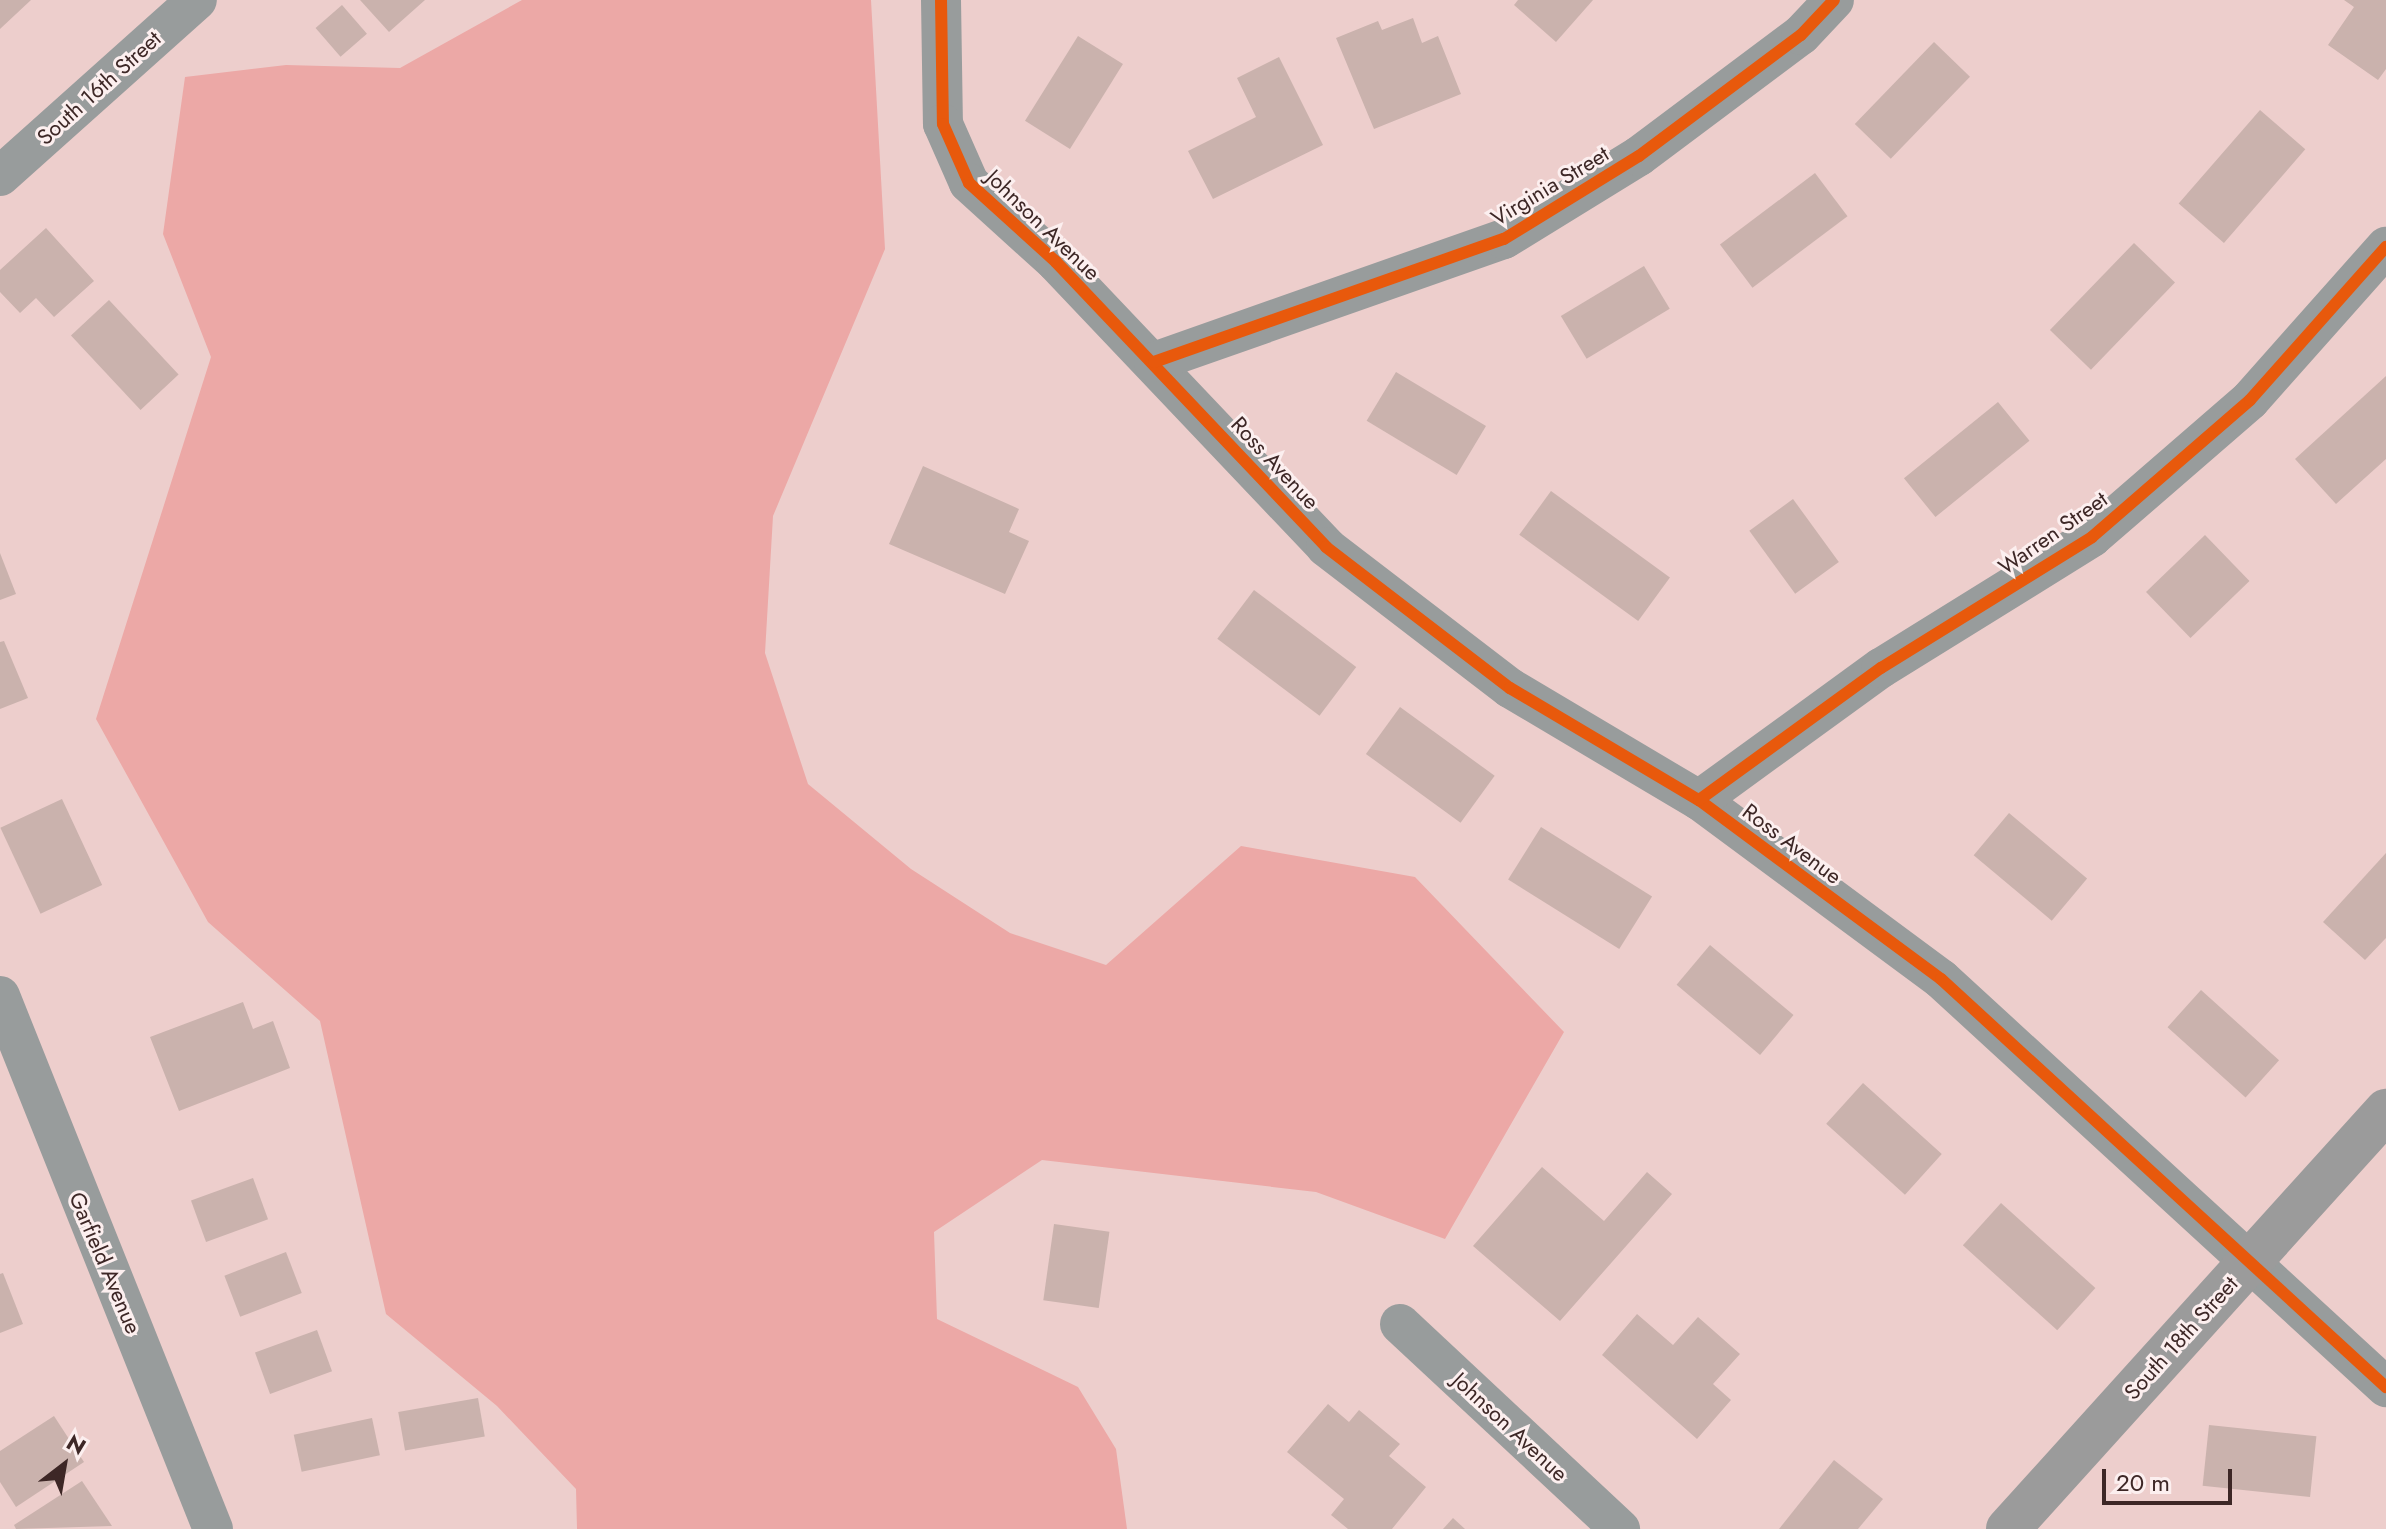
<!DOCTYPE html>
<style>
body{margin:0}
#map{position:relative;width:2386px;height:1529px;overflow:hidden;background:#edcecc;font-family:Jost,sans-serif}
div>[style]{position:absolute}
.green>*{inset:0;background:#eca8a6}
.building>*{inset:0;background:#cab2ad;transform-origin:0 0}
.street>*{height:40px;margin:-20px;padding:0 20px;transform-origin:20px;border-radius:20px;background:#989c9c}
.secondary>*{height:44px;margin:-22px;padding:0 22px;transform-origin:22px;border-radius:22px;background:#9b9b9b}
.cycleway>*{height:12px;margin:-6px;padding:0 6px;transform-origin:6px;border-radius:6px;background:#e8590c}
span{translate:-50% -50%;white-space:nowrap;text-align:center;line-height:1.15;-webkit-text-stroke:6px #fcefef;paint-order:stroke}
.street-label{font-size:22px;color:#3d2726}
.north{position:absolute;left:24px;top:1425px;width:80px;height:80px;-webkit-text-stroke:6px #fcefef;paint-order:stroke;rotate:31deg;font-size:22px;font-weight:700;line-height:32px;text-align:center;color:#3d2726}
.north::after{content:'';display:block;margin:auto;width:28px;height:36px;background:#3d2726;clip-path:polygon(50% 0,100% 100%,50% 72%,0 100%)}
.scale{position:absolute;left:2102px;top:1469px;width:130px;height:36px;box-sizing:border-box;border:4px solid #3d2726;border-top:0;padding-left:10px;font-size:24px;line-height:28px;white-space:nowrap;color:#3d2726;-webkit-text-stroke:6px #fcefef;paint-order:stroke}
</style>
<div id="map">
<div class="green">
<div style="clip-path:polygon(522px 0,871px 0,885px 249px,773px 516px,765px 653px,808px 784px,911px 869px,1010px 933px,1106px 965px,1241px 846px,1415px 877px,1564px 1032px,1445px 1239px,1316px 1192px,1042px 1160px,934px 1232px,937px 1319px,1078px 1387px,1116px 1449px,1127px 1529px,577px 1529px,576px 1489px,497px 1406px,386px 1314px,320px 1021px,208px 922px,96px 719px,211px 357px,163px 234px,185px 77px,286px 65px,400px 68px)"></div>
</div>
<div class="building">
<div style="clip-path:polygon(0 0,31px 0,0 29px)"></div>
<div style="clip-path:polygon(360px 0,425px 0,389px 32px)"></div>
<div style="clip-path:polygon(1518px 0,1593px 0,1556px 42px,1514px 5px)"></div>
<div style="clip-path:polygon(2344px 0,2386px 0,2386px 69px,2378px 80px,2328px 45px,2354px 7px)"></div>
<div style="left:342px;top:5px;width:38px;height:35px;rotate:49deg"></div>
<div style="clip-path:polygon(1413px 18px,1422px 43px,1438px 36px,1461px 94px,1374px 129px,1336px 38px,1378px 21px,1382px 30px)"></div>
<div style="left:1078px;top:36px;width:53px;height:100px;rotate:32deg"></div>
<div style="left:1934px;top:42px;width:50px;height:114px;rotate:44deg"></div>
<div style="clip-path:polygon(1279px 57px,1323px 145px,1213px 199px,1188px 151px,1256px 117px,1237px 78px)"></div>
<div style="left:2260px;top:110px;width:60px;height:124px;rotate:41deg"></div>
<div style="left:1815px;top:173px;width:54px;height:119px;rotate:53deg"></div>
<div style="clip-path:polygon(46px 228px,94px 281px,54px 317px,36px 298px,20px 313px,0 292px,0 270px)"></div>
<div style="left:2134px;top:243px;width:57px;height:121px;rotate:44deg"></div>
<div style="left:1644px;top:266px;width:50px;height:97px;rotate:59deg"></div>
<div style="left:109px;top:300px;width:102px;height:52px;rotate:47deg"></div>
<div style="left:1396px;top:372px;width:105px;height:57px;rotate:31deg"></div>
<div style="clip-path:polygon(2386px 376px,2386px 459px,2336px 504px,2295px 459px)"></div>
<div style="left:1998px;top:402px;width:50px;height:121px;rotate:51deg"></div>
<div style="clip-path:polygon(923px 466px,1019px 509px,1009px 532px,1029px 541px,1005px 594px,889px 544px)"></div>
<div style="left:1551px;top:491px;width:147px;height:54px;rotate:36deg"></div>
<div style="left:1793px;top:499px;width:78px;height:54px;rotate:54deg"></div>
<div style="left:2205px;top:535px;width:64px;height:82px;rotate:46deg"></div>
<div style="clip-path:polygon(0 553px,16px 594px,0 600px)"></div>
<div style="left:1254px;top:590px;width:128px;height:61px;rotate:37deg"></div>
<div style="clip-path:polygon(4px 641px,28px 698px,0 709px,0 642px)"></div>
<div style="left:1400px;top:707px;width:117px;height:58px;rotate:36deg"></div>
<div style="left:62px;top:799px;width:95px;height:68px;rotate:65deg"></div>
<div style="left:2009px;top:813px;width:102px;height:55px;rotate:40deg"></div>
<div style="left:1541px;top:827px;width:131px;height:62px;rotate:32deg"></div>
<div style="clip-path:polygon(2386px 853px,2386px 938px,2365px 960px,2323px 922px)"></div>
<div style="left:1710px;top:945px;width:109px;height:52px;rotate:40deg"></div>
<div style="left:2201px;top:990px;width:105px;height:50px;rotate:42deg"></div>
<div style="clip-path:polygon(243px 1002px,253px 1029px,273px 1021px,290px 1068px,179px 1111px,150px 1037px)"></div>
<div style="left:1863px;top:1083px;width:106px;height:55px;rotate:42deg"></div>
<div style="clip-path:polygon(1542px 1167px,1604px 1221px,1647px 1172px,1672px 1194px,1560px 1321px,1473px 1246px)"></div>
<div style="left:253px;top:1178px;width:44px;height:66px;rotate:70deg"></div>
<div style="left:2001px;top:1203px;width:127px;height:57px;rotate:42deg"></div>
<div style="left:1054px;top:1224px;width:56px;height:77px;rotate:8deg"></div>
<div style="left:286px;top:1252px;width:44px;height:66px;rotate:69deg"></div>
<div style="clip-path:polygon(3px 1273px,23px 1324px,0 1333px,0 1274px)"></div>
<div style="clip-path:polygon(1637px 1314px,1673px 1345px,1698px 1317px,1740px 1354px,1713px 1384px,1731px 1400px,1697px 1439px,1602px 1355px)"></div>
<div style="left:317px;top:1330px;width:44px;height:66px;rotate:70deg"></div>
<div style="left:478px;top:1398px;width:39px;height:81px;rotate:80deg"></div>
<div style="clip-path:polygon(1328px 1404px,1349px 1422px,1359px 1410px,1400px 1444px,1389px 1456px,1426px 1487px,1392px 1529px,1348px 1529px,1331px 1515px,1344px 1499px,1287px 1452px)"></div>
<div style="clip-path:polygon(54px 1416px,84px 1462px,16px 1507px,0 1482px,0 1451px)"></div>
<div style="left:372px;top:1418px;width:38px;height:80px;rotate:78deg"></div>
<div style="left:2209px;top:1425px;width:108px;height:61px;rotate:6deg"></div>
<div style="clip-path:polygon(1834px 1460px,1883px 1499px,1858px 1529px,1779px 1529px)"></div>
<div style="clip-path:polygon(82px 1481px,112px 1526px,16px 1529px,14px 1525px)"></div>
<div style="clip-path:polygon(1453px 1518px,1465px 1529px,1443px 1529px)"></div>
</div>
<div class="street">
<div style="left:941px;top:0;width:124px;rotate:89.1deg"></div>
<div style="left:943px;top:124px;width:64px;rotate:66.2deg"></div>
<div style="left:969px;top:183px;width:118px;rotate:42.2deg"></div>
<div style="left:1056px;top:262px;width:393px;rotate:46.5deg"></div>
<div style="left:1326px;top:547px;width:232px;rotate:37.5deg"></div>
<div style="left:1510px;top:688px;width:220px;rotate:30.7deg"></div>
<div style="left:1699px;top:800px;width:301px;rotate:36.5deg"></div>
<div style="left:1941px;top:979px;width:604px;rotate:42.52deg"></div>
<div style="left:0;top:176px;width:264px;rotate:-41.8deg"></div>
<div style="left:1154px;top:362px;width:371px;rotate:-19.4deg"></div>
<div style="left:1504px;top:239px;width:158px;rotate:-31.6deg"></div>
<div style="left:1639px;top:156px;width:202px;rotate:-36.8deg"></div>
<div style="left:1801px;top:35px;width:48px;rotate:-46.7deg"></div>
<div style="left:1699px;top:800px;width:225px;rotate:-36deg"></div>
<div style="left:1881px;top:668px;width:248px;rotate:-31.8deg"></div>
<div style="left:2092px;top:537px;width:209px;rotate:-40.9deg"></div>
<div style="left:2250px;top:400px;width:205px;rotate:-48.4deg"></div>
<div style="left:0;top:996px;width:574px;rotate:68.22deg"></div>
<div style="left:1400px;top:1324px;width:301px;rotate:43deg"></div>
</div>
<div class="secondary">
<div style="left:2008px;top:1529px;width:564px;rotate:-47.88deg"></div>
</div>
<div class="cycleway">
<div style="left:941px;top:0;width:124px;rotate:89.1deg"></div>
<div style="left:943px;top:124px;width:64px;rotate:66.2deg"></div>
<div style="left:969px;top:183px;width:118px;rotate:42.2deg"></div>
<div style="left:1056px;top:262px;width:393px;rotate:46.5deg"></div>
<div style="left:1326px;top:547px;width:232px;rotate:37.5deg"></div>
<div style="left:1510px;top:688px;width:220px;rotate:30.7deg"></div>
<div style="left:1699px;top:800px;width:301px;rotate:36.5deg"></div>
<div style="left:1941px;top:979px;width:604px;rotate:42.52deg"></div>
<div style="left:1154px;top:362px;width:371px;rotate:-19.4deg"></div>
<div style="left:1504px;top:239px;width:158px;rotate:-31.6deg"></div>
<div style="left:1639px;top:156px;width:202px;rotate:-36.8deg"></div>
<div style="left:1801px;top:35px;width:48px;rotate:-46.7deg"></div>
<div style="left:1699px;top:800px;width:225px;rotate:-36deg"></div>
<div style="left:1881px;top:668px;width:248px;rotate:-31.8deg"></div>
<div style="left:2092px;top:537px;width:209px;rotate:-40.9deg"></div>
<div style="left:2250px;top:400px;width:205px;rotate:-48.4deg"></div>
</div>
<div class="street-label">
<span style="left:99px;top:88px;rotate:-42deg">South 16th Street</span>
<span style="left:1550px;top:186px;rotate:-31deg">Virginia Street</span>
<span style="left:1043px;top:225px;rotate:44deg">Johnson Avenue</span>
<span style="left:1275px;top:463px;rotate:47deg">Ross Avenue</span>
<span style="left:2053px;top:533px;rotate:-35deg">Warren Street</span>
<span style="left:1792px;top:844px;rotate:37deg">Ross Avenue</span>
<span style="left:105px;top:1263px;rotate:67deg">Garfield Avenue</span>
<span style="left:2181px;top:1338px;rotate:-48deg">South 18th Street</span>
<span style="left:1510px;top:1427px;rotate:43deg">Johnson Avenue</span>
</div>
<div class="north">N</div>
<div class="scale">20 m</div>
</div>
